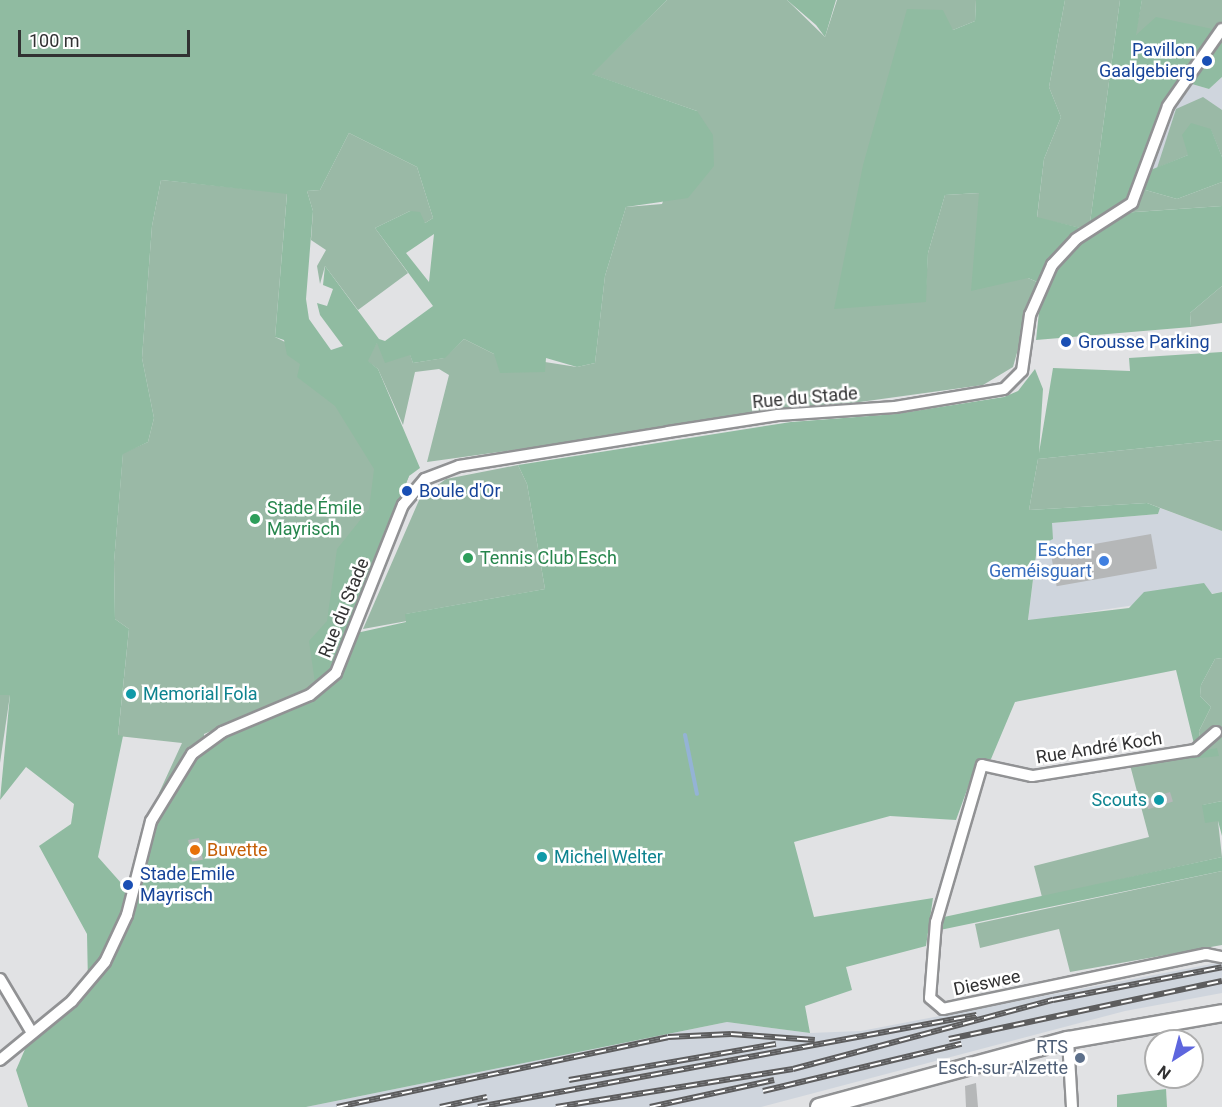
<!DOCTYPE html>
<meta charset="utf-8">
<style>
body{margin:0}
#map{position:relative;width:1222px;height:1107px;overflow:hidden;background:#e1e2e4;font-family:Roboto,sans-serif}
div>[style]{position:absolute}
.built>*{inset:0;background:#cfd5dd}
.green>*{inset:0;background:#9ab9a6}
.forest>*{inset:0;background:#90bba1}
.stream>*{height:4px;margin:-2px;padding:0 2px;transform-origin:2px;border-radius:2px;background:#94b3d5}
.building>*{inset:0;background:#b5b7b8;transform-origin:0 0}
.roads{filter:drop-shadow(2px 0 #919294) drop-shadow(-2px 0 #919294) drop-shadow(0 2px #919294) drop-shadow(0 -2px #919294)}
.minor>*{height:10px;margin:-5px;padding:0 5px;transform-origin:5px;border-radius:5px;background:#fff}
.primary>*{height:16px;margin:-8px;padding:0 8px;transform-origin:8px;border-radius:8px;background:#fff}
.rail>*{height:6px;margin-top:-3px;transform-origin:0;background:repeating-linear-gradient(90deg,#fff 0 11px,#5d5d5e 0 22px);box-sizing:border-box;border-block:2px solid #5d5d5e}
.dots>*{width:16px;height:16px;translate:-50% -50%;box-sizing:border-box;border:3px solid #fff;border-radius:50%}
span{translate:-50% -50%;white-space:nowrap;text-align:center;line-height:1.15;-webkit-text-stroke:5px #fff;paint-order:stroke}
.transit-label{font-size:18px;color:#164399}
.right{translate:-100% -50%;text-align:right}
.left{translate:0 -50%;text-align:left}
.street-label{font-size:18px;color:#313132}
.leisure-label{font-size:18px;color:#27864d}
.shop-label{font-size:18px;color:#366cbe}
.culture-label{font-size:18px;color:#0d838f}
.food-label{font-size:18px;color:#c56008}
.service-label{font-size:18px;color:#4e5e75}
.north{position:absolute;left:1144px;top:1029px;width:60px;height:60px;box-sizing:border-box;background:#fff;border:2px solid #adadad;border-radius:50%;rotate:216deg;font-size:16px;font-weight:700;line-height:24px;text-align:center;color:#313132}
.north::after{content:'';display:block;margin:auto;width:21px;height:27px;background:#5e66de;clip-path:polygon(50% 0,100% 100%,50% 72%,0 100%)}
.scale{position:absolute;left:18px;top:30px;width:172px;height:27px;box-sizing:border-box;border:3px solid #313132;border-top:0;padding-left:8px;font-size:18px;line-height:21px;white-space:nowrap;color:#313132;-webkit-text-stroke:4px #fff;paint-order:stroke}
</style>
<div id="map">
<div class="built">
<div style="clip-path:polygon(1222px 77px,1222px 157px,1147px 171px,1162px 120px,1185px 82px,1209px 89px)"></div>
<div style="clip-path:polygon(1160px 508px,1222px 531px,1222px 592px,1028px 621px,1037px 547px,1052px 523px,1158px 514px)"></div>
<div style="clip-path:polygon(1222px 962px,1222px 993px,1125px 1011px,761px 1107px,306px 1107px,727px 1022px,810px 1033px,861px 1031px)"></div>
</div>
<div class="green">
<div style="clip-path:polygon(667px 0,787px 0,825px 37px,837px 0,976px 0,975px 21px,953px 30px,907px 10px,925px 302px,928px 253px,945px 195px,980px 193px,1028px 278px,1037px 282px,1013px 367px,983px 385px,427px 462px,449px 375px,439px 369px,415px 372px,403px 425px,378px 369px,367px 361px,377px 342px,410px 354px,413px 363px,444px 358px,464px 339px,494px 354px,577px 367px,595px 363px,605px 276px,626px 207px,662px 204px,697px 111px,591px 74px)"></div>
<div style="clip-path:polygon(1065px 0,1120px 0,1089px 230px,1037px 218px,1044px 159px,1061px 117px,1049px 87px)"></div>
<div style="clip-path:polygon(1142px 0,1222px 0,1222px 31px,1135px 35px)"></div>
<div style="clip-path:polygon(1203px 97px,1222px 110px,1222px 157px,1211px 130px,1188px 155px,1157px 168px,1176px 109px)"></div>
<div style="clip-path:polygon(349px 133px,417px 167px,433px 218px,425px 223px,410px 211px,375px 228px,408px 273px,358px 310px,325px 266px,320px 284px,317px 266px,326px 250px,311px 240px,313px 211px,307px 191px,320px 190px)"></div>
<div style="clip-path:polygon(161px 180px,287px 193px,275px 337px,323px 361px,409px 476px,332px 668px,309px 691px,204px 734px,204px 744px,160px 805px,159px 793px,182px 743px,118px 736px,129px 629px,115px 619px,114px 562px,123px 453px,148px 442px,154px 418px,142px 358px,152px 226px)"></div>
<div style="clip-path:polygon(1222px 182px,1222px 206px,1120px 213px,1142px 189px,1177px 199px)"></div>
<div style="clip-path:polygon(1222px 286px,1222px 323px,1191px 327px,1190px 313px)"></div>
<div style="clip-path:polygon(1222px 440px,1222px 531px,1147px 503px,1029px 510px,1038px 459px)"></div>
<div style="clip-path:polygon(518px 465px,527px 484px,545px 589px,406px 614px,407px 621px,363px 629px,420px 498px,446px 479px)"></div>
<div style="clip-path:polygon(1222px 658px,1222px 801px,1203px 805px,1218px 821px,1222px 857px,1042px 897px,1034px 866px,1149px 837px,1130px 765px,1202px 751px,1199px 731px,1211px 707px,1200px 696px,1201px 685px,1215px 659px)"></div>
<div style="clip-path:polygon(0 695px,10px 695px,0 763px)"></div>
<div style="clip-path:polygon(1222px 871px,1222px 945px,1070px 972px,1059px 929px,980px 948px,975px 924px)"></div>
</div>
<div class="forest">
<div style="clip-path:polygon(evenodd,0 0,667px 0,592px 74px,697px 111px,713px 135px,714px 166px,688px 198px,626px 207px,605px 276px,595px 363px,577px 367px,546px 358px,545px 372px,500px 373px,494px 354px,464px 339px,445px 358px,413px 363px,410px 355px,385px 363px,377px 343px,368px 361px,378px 369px,420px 468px,409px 476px,332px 668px,320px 684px,315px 683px,309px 641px,327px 621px,337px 549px,369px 509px,374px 469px,335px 406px,297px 377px,300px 364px,287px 355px,284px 340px,275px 337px,287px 194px,161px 180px,152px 226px,142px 358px,154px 418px,148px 442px,123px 454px,114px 562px,115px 619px,129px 629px,118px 735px,123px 736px,98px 857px,130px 893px,142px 845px,204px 744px,325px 686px,354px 629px,361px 632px,406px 622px,405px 614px,545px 589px,527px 484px,518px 465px,791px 422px,896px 414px,1004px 397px,1018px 391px,1035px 369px,1043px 389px,1039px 453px,1053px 368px,1130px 371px,1129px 358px,1222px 352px,1222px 440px,1038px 459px,1029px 510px,1147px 503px,1160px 508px,1158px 514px,1052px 523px,1053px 539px,1037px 547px,1028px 620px,1129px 608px,1144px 592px,1204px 583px,1212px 594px,1222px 592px,1222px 658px,1215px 659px,1201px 685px,1200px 696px,1211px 707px,1199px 731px,1202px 751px,1217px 748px,1219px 756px,1190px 759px,1196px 752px,1176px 670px,1015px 702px,991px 759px,984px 759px,971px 779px,956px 820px,890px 816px,794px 842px,814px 917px,933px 898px,926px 946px,846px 967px,852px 990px,805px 1006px,810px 1033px,727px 1022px,306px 1107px,28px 1107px,16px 1070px,32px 1033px,88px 984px,87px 934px,39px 846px,71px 824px,74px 804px,26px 767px,0 800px,10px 695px,0 695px,0 0,349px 133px,417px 167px,433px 218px,425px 223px,420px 212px,410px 211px,375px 228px,433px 306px,385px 341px,379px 339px,325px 266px,323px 285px,333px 289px,327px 306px,317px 303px,320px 315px,343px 346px,331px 350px,309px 319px,306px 299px,313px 211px,307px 191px,320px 190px,349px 133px,0 0,434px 234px,429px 282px,406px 253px,434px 234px)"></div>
<div style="clip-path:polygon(787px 0,836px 0,825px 37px,816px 25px)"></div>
<div style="clip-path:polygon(976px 0,1065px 0,1049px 87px,1061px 117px,1044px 159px,1037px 217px,1089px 230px,1120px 0,1142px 0,1136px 35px,1156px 17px,1222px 31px,1222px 77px,1209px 89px,1185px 82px,1168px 106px,1148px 171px,1188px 155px,1182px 135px,1191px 123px,1211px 129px,1222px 157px,1222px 182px,1177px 199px,1142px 189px,1121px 213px,1222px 206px,1222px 286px,1190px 313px,1191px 327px,1036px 340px,1042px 284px,1028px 278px,971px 291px,979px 193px,945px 195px,928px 253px,926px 302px,834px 309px,863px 165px,907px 9px,943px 10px,953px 30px,975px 21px)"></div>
<div style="clip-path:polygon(1222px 801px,1222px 836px,1218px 821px,1205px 823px,1202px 805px)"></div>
<div style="clip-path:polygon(1222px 857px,1222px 871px,940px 930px,944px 917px)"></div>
<div style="clip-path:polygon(1166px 1089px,1167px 1107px,1117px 1107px,1117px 1095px)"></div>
</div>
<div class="stream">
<div style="left:685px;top:735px;width:60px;rotate:78.5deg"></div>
</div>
<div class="building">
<div style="left:1151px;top:534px;width:35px;height:102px;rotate:80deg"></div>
<div style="left:1170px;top:792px;width:10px;height:26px;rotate:73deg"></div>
<div style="left:199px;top:838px;width:22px;height:11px;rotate:80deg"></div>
<div style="clip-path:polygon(976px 1083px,978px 1107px,966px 1107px,965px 1086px)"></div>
</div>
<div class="roads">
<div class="minor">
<div style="left:1216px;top:732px;width:28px;rotate:139deg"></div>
<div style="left:1195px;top:750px;width:165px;rotate:170.9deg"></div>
<div style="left:1032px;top:776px;width:51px;rotate:-167.6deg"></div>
<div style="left:982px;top:765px;width:164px;rotate:106.3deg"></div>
<div style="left:936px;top:922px;width:76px;rotate:94.5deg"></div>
<div style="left:930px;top:998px;width:17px;rotate:40deg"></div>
<div style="left:943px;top:1009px;width:269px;rotate:-11.8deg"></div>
<div style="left:1206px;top:954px;width:16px;rotate:11deg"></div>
<div style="left:0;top:979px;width:63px;rotate:59.3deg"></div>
<div style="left:1068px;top:1040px;width:67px;rotate:86.6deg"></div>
<div style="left:0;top:1060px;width:93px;rotate:-39.3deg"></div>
<div style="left:72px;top:1001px;width:51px;rotate:-49.8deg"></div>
<div style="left:105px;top:962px;width:52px;rotate:-64.9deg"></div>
<div style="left:127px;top:915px;width:97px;rotate:-75.7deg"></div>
<div style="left:151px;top:821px;width:79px;rotate:-58.5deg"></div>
<div style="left:192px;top:754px;width:37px;rotate:-36deg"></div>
<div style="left:222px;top:732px;width:95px;rotate:-22.8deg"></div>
<div style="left:310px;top:695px;width:34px;rotate:-40deg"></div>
<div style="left:336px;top:673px;width:181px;rotate:-68.3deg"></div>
<div style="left:403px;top:505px;width:34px;rotate:-50deg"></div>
<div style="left:425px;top:479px;width:36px;rotate:-21deg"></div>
<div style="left:459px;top:466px;width:212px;rotate:-9.2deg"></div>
<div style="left:668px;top:432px;width:111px;rotate:-8.8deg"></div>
<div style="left:778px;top:415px;width:117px;rotate:-3.9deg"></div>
<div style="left:895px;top:407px;width:110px;rotate:-9.4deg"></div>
<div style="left:1004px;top:389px;width:25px;rotate:-45deg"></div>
<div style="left:1022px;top:371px;width:57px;rotate:-81.9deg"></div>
<div style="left:1030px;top:315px;width:55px;rotate:-66.3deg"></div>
<div style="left:1052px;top:265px;width:35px;rotate:-47deg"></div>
<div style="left:1076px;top:239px;width:67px;rotate:-32.7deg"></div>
<div style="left:1132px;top:203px;width:103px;rotate:-69.6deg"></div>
<div style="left:1168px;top:106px;width:94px;rotate:-55deg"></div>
</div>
<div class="primary">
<div style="left:819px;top:1107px;width:258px;rotate:-15.1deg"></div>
<div style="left:1068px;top:1040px;width:156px;rotate:-9.9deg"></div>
</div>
</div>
<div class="rail">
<div style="left:949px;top:1039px;width:279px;rotate:-12deg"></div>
<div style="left:569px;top:1080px;width:210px;rotate:-9.9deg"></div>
<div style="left:763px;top:1091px;width:204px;rotate:-13.4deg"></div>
<div style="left:337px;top:1107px;width:338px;rotate:-11.9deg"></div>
<div style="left:668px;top:1037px;width:63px;rotate:-2.7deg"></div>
<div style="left:731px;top:1034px;width:84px;rotate:4.1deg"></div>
<div style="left:440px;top:1107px;width:48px;rotate:-12deg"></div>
<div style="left:478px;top:1107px;width:507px;rotate:-10.45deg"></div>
<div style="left:556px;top:1107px;width:240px;rotate:-9.1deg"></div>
<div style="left:793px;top:1069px;width:269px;rotate:-14.9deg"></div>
<div style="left:1053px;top:1000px;width:172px;rotate:-11deg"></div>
<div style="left:650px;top:1107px;width:127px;rotate:-12.3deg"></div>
</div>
<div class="dots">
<div style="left:1207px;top:61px;background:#1a4fb4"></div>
<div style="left:1066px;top:342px;background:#1a4fb4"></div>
<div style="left:407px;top:491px;background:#1a4fb4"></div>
<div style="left:255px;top:519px;background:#2e9e5b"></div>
<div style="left:468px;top:558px;background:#2e9e5b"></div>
<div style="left:1104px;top:561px;background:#3f7fe0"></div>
<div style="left:131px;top:694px;background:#0f9aa8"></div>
<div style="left:1159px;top:800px;background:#0f9aa8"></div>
<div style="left:195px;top:850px;background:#e8710a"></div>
<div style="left:542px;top:857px;background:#0f9aa8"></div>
<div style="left:128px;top:885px;background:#1a4fb4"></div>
<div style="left:1080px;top:1058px;background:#5c6f8a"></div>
</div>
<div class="transit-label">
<span class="right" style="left:1195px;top:61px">Pavillon<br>Gaalgebierg</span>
<span class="left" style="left:1078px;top:342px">Grousse Parking</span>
<span class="left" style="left:419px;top:491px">Boule d'Or</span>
<span class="left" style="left:140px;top:885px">Stade Emile<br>Mayrisch</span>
</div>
<div class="street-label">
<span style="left:805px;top:398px;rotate:-5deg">Rue du Stade</span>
<span style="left:344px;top:608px;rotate:-68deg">Rue du Stade</span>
<span style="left:1099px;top:748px;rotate:-9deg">Rue André Koch</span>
<span style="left:987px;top:983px;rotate:-12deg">Dieswee</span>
</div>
<div class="leisure-label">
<span class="left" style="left:267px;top:519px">Stade Émile<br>Mayrisch</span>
<span class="left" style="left:480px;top:558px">Tennis Club Esch</span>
</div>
<div class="shop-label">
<span class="right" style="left:1092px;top:561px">Escher<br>Geméisguart</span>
</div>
<div class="culture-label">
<span class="left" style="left:143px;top:694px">Memorial Fola</span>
<span class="right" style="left:1147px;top:800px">Scouts</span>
<span class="left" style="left:554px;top:857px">Michel Welter</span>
</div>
<div class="food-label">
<span class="left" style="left:207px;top:850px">Buvette</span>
</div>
<div class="service-label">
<span class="right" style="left:1068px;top:1058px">RTS<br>Esch-sur-Alzette</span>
</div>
<div class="north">N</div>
<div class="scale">100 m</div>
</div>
